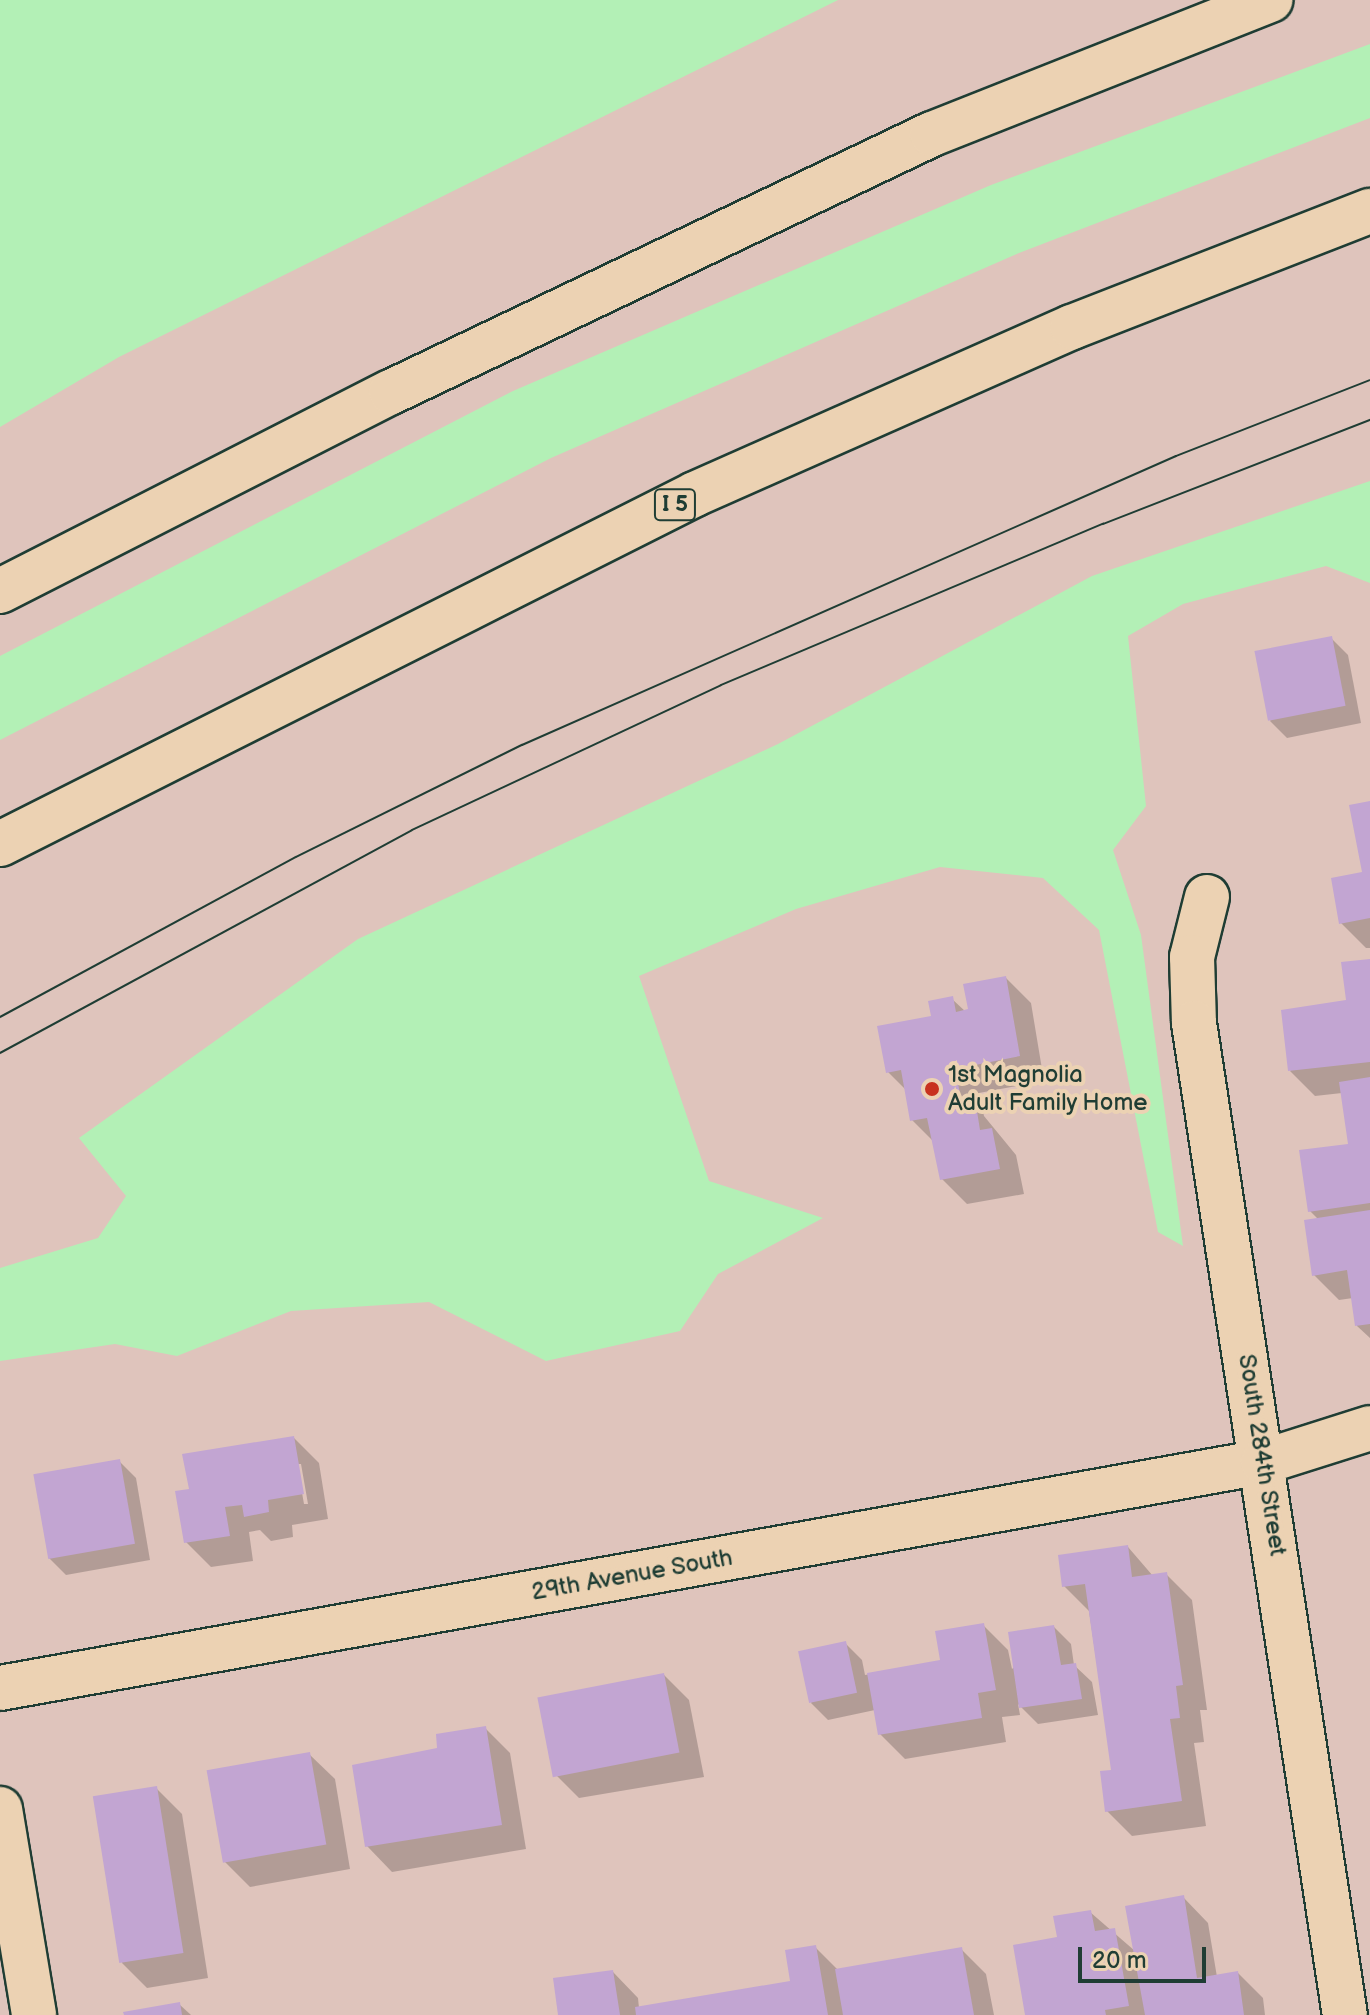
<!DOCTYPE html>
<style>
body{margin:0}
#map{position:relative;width:1370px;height:2015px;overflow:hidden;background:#dfc4bc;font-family:"Balsamiq Sans",sans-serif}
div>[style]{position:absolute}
.green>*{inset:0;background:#b3f0b6}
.shadow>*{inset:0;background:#0003}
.building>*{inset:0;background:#c2a5d2;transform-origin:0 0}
.roads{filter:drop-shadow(2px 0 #1f3d34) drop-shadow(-2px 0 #1f3d34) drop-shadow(0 2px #1f3d34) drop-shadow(0 -2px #1f3d34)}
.minor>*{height:44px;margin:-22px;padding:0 22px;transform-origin:22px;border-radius:22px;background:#ecd2b3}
.highway>*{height:44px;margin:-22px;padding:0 22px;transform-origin:22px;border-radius:22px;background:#ecd2b3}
.tram>*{height:2px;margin:-1px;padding:0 1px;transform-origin:1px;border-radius:1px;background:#1f3d34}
.dots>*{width:22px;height:22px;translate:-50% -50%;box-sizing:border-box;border:4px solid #ecd2b3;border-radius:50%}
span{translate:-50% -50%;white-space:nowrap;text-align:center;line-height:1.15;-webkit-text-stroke:8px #ecd2b3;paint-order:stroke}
.shield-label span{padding:2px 6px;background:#ecd2b3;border:2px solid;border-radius:6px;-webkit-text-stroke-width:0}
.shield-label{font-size:22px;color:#1f3d34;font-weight:700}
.poi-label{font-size:24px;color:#1f3d34}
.left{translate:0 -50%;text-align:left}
.street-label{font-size:24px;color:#1f3d34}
.scale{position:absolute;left:1078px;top:1947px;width:128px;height:36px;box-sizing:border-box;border:4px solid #1f3d34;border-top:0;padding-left:10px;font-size:24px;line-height:28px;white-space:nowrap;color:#1f3d34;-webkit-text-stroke:6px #ecd2b3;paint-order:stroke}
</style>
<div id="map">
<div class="green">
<div style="clip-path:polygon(0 0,838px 0,119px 357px,0 427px)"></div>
<div style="clip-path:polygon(1370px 44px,1370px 118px,1019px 253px,551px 458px,0 740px,0 656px,513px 391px,991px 185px)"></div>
<div style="clip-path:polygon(1370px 481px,1370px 583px,1326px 566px,1183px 604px,1128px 636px,1146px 806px,1113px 850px,1141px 935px,1183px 1246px,1158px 1232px,1099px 930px,1043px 878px,940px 867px,796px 909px,639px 976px,709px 1181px,823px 1218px,718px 1274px,680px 1331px,546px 1361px,429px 1302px,291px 1311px,177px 1356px,115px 1344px,0 1361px,0 1268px,98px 1238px,126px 1196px,79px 1138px,358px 939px,778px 744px,1092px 576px)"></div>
</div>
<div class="shadow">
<div style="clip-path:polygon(1331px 638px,1348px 655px,1361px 723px,1287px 738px,1270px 721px)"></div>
<div style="clip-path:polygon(1370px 803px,1370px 948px,1366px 948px,1341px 923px,1364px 874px)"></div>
<div style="clip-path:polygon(1370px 961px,1370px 1338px,1357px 1326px,1353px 1298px,1339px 1300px,1314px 1275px,1319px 1220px,1310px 1211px,1350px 1145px,1342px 1093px,1315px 1096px,1290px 1071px,1348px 1002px)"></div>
<div style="clip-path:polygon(1006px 978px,1031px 1003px,1044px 1081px,979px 1093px,984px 1116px,1016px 1155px,1024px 1194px,967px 1204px,942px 1179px,934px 1142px,912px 1120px,907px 1091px,888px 1072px,952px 999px,966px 1012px)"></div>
<div style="clip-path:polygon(evenodd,294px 1438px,319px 1463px,328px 1519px,292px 1525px,293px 1537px,271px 1541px,260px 1530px,249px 1532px,253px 1561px,211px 1567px,186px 1542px,294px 1438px,297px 1464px,301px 1464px,308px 1504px,304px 1504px,297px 1464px)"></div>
<div style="clip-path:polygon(119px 1461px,136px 1478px,150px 1560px,66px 1575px,49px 1558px)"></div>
<div style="clip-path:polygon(1128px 1547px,1153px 1576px,1166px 1574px,1192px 1600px,1207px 1710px,1200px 1710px,1204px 1742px,1194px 1743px,1206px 1826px,1132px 1836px,1107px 1811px,1113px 1772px,1089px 1611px,1064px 1586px)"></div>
<div style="clip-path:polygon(983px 1625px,1008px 1650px,1012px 1669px,1054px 1627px,1071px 1644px,1074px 1665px,1092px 1682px,1098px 1715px,1038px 1724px,1018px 1704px,1020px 1715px,1002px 1717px,1006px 1742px,905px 1759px,880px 1734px,875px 1710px,828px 1720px,811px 1703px,845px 1643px,862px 1660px,865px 1675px,943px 1662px)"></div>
<div style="clip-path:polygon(664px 1675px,689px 1700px,704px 1777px,579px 1798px,554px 1773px)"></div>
<div style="clip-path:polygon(485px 1728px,510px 1753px,526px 1849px,392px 1872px,367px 1846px,440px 1749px)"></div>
<div style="clip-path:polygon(309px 1754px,335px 1779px,350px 1869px,250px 1887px,225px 1862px)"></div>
<div style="clip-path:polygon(156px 1788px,182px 1814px,208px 1978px,147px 1988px,122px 1963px)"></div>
<div style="clip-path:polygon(1183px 1897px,1208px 1923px,1217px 1977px,1238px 1973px,1263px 1998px,1265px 2015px,1027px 2015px,1059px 1939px,1090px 1912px,1135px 1951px)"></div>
<div style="clip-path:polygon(815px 1947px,838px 1970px,961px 1949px,986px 1974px,994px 2015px,560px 2015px,613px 1972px,638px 1998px,639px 2008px,792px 1983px)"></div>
<div style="clip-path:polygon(179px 2004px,191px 2015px,126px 2015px)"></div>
</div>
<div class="building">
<div style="left:1332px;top:636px;width:71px;height:79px;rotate:79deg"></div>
<div style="clip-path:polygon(1370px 801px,1370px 918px,1339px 924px,1331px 878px,1362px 872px,1349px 805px)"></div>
<div style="clip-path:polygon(1370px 959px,1370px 1062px,1288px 1071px,1281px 1010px,1346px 1000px,1341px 962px)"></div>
<div style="clip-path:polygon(1006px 976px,1020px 1056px,955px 1069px,963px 1108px,976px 1105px,980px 1130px,992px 1128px,1000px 1169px,940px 1180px,927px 1118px,910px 1121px,901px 1070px,886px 1073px,877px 1026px,931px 1016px,928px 1001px,953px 996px,956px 1012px,968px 1009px,963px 984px)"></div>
<div style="clip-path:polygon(1370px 1077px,1370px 1203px,1308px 1212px,1299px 1150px,1348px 1144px,1339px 1082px)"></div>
<div style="clip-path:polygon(1370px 1210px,1370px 1324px,1355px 1326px,1347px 1270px,1312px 1276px,1304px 1220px)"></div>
<div style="clip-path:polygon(294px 1436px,304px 1494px,268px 1500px,269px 1512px,244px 1517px,242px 1505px,225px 1507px,230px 1536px,184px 1543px,175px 1491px,189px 1489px,182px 1454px)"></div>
<div style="left:120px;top:1459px;width:86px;height:88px;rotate:80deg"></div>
<div style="clip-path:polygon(1128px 1545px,1132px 1577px,1167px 1572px,1183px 1685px,1176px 1686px,1180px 1718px,1170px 1719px,1182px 1801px,1105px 1812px,1100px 1771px,1111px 1770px,1085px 1584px,1062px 1587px,1058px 1555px)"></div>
<div style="clip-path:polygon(984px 1623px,996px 1690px,978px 1693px,982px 1718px,878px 1735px,867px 1673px,940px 1660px,935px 1631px)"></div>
<div style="clip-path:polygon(1054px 1625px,1061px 1665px,1076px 1663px,1082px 1699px,1019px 1708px,1008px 1632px)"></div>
<div style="left:846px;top:1641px;width:53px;height:49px;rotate:78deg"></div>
<div style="left:664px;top:1673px;width:81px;height:129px;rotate:79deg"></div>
<div style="clip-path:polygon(486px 1726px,502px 1825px,365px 1847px,352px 1765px,437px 1748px,436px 1734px)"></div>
<div style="left:310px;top:1752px;width:94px;height:105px;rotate:80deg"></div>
<div style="left:157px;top:1786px;width:169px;height:65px;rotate:81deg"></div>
<div style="clip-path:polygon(1184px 1895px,1197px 1978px,1238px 1971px,1244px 2015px,1145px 2015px,1125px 1906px)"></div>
<div style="clip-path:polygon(1091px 1910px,1095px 1931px,1115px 1928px,1129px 2006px,1105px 2010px,1106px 2015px,1025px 2015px,1013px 1945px,1057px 1937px,1053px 1916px)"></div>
<div style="clip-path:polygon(816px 1945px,828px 2015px,636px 2015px,635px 2007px,790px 1981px,785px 1950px)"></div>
<div style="clip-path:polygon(962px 1947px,974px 2015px,843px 2015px,835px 1969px)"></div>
<div style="clip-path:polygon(613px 1970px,620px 2015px,558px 2015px,553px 1978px)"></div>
<div style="clip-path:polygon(180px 2002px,182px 2015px,124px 2015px,123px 2012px)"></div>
</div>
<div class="roads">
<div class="minor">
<div style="left:1207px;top:897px;width:62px;rotate:104deg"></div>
<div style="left:1192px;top:957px;width:66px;rotate:88.3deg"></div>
<div style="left:1194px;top:1023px;width:1003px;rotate:81.35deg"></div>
<div style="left:0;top:1688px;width:1283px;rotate:-10.15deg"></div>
<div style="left:1263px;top:1462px;width:112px;rotate:-17.6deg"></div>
<div style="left:0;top:1809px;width:209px;rotate:80.6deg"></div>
</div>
<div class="highway">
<div style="left:0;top:591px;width:439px;rotate:-27deg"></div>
<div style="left:391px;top:392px;width:599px;rotate:-25.5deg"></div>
<div style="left:932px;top:134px;width:364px;rotate:-21.6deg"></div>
<div style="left:0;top:844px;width:778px;rotate:-26.73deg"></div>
<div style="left:695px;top:494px;width:412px;rotate:-23.9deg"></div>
<div style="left:1072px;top:327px;width:320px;rotate:-21.3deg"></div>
</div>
</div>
<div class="tram">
<div style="left:0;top:1017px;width:336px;rotate:-28.4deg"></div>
<div style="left:296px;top:857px;width:252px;rotate:-26.4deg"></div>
<div style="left:522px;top:745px;width:715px;rotate:-23.84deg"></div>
<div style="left:1176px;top:456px;width:208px;rotate:-21.4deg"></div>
<div style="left:0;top:1053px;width:468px;rotate:-28.4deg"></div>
<div style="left:412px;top:830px;width:341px;rotate:-25.1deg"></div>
<div style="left:721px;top:685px;width:415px;rotate:-22.9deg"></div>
<div style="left:1103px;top:524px;width:287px;rotate:-21.3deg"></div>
</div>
<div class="dots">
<div style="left:932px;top:1089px;background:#c8321e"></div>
</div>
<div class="shield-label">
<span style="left:675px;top:505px">I 5</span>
</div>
<div class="poi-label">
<span class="left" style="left:948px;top:1089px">1st Magnolia<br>Adult Family Home</span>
</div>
<div class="street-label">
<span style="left:1262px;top:1455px;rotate:81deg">South 284th Street</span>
<span style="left:632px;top:1575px;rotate:-10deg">29th Avenue South</span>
</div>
<div class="scale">20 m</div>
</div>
